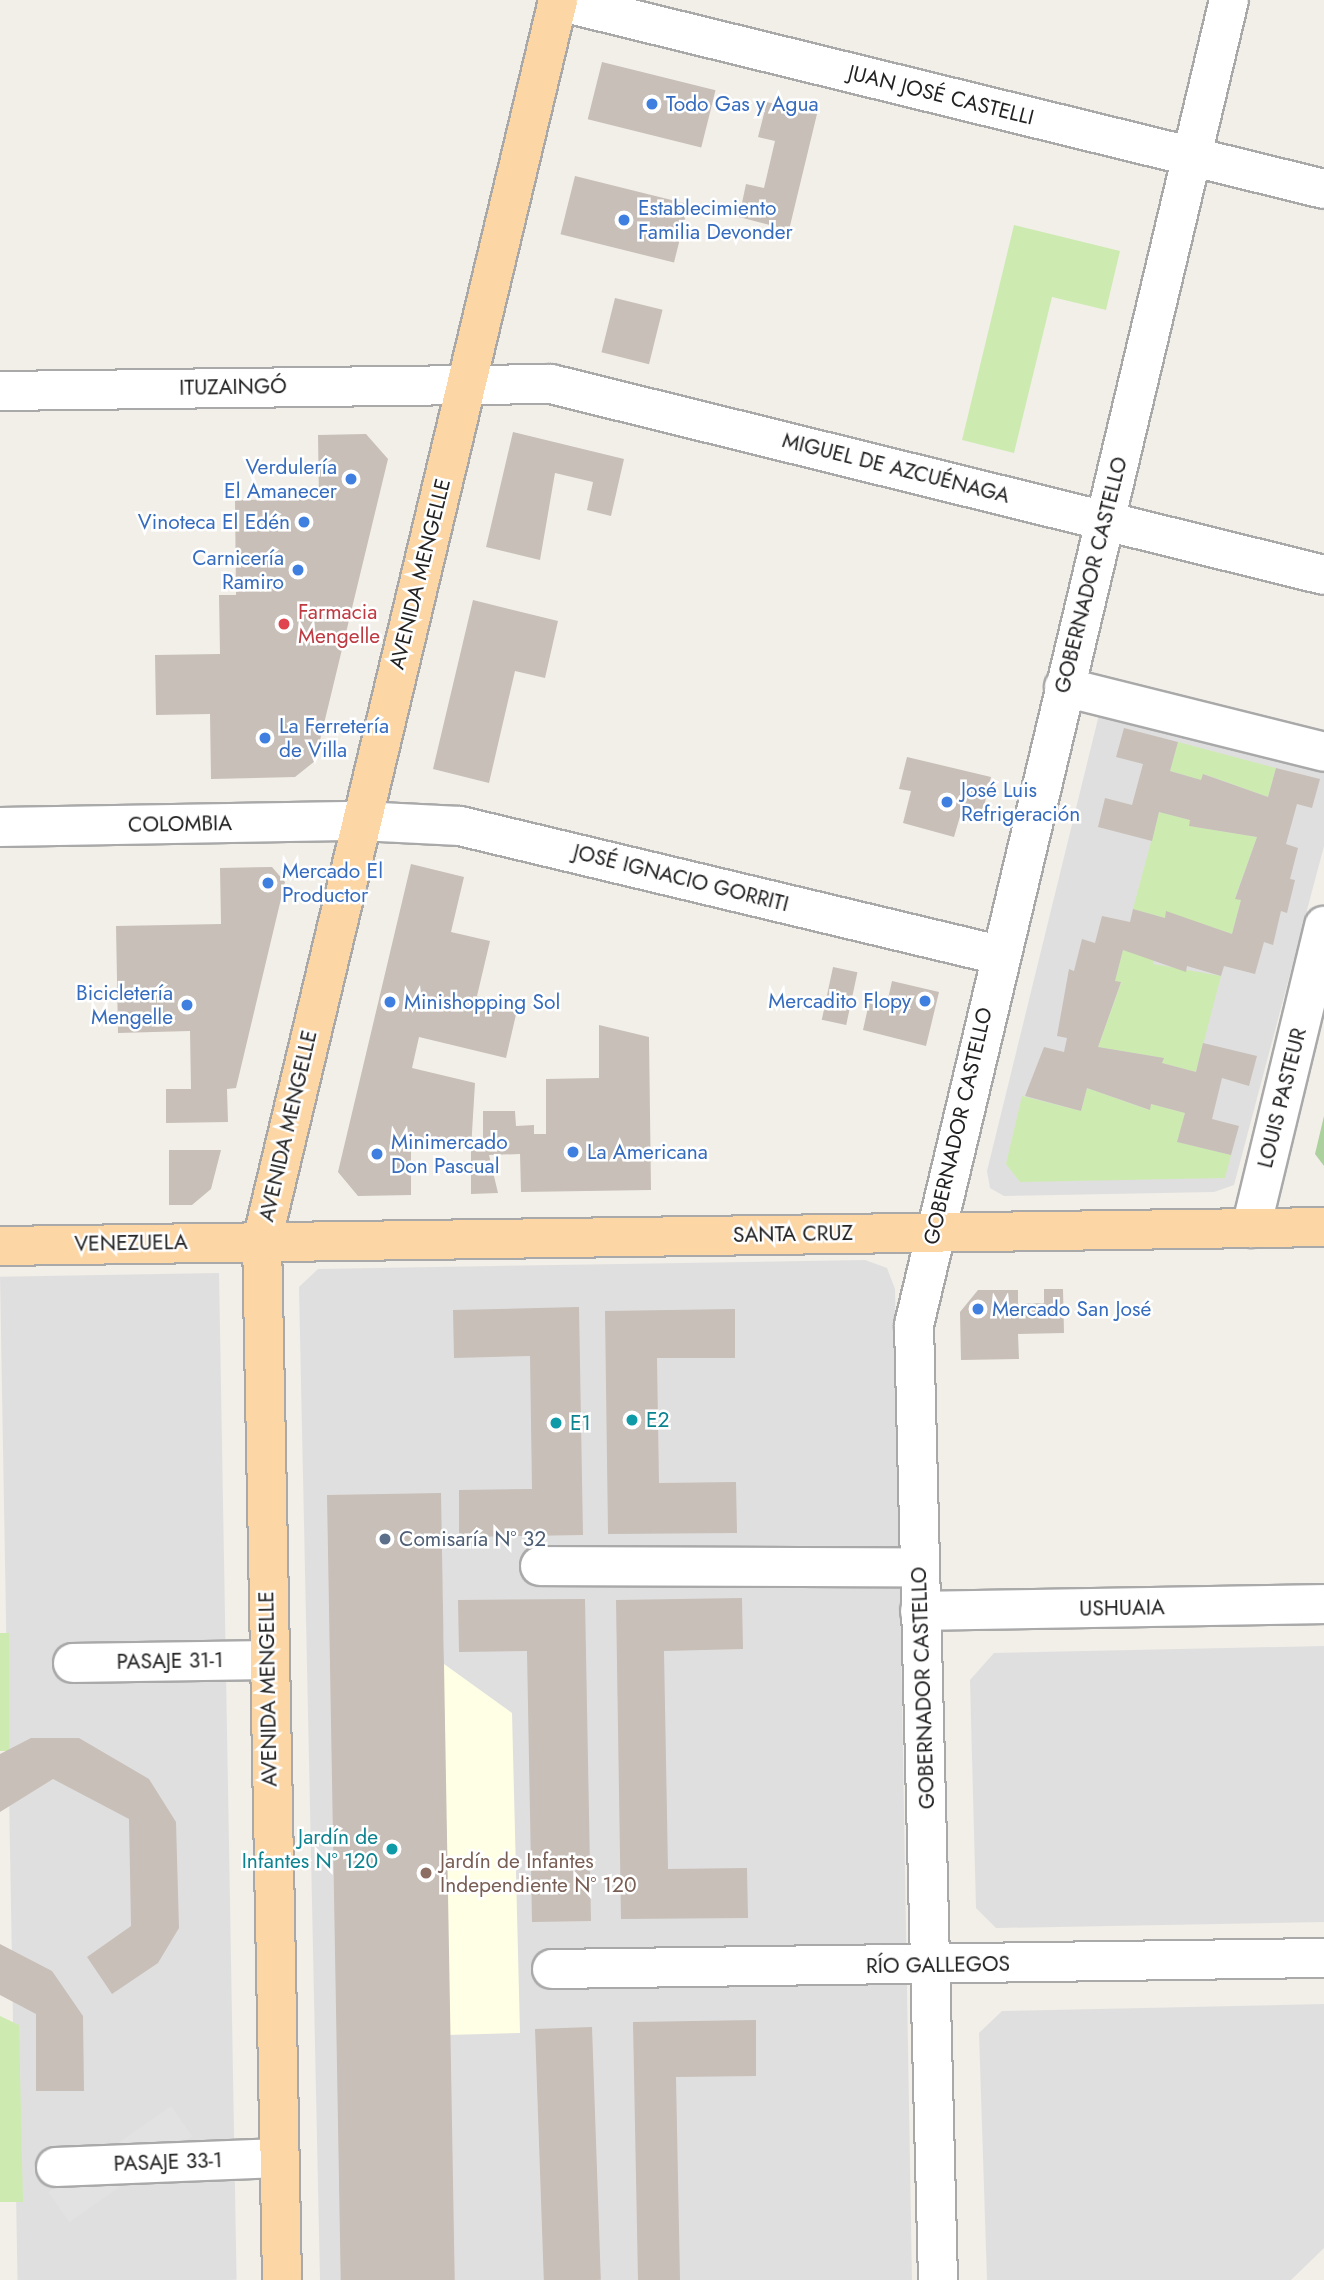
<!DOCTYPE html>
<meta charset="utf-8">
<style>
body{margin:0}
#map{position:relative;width:1324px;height:2280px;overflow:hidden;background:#f2efe9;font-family:Jost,sans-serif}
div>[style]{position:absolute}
.residential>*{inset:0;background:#e0dfdf;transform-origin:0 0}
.education>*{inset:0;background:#ffffe5}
.grass>*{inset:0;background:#cdebb0;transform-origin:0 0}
.forest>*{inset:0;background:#add19e}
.parking>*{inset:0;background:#e2e2e2;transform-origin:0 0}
.building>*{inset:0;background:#c7bfb8;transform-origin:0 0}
.roads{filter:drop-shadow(2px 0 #a9a9a9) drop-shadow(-2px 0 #a9a9a9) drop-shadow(0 2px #a9a9a9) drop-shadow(0 -2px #a9a9a9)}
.minor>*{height:38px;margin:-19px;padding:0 19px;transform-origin:19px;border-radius:19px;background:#fff}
.major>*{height:38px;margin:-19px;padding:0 19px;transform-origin:19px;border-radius:19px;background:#fcd6a4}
.dots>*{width:19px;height:19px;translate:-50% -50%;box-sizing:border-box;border:4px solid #fff;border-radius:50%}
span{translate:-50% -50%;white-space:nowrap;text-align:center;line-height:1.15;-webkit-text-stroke:5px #fff;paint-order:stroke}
.street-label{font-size:21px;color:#222}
.shop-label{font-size:21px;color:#366cbe}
.left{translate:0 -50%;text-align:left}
.right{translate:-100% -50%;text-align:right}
.health-label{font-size:21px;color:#be3a42}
.culture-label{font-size:21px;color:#0d838f}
.service-label{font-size:21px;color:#4e5e75}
.education-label{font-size:21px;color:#785e54}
</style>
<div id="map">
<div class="residential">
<div style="clip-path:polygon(1108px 678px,1324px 731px,1324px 846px,1234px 1185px,1214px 1192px,1004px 1196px,990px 1188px,987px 1171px)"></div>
<div style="clip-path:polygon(865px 1260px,887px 1268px,895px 1289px,912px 2280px,320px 2280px,299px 1287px,318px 1269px)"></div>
<div style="left:219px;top:1273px;width:1007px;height:219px;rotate:89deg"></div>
<div style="clip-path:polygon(1324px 1646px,1324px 1922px,996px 1928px,976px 1908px,970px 1680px,994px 1653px)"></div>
<div style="clip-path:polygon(1324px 2004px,1324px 2248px,1291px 2280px,987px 2280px,979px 2033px,1002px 2011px)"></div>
</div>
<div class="education">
<div style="clip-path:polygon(442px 1582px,444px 1664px,512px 1713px,520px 2033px,340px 2038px,329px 1585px)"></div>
</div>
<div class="grass">
<div style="clip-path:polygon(1014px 225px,1120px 251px,1106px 310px,1052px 297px,1014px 453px,962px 440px)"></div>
<div style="clip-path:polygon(1178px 742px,1276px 768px,1268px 797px,1204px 774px,1201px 780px,1170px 771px)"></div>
<div style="clip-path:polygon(1159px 812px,1190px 820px,1190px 826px,1257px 837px,1235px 898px,1241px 900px,1232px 934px,1167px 912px,1165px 918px,1133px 909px)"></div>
<div style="clip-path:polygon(1123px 950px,1154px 958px,1153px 964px,1221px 976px,1196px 1072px,1162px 1063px,1163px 1058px,1098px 1047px,1121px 983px,1115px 981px)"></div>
<div style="clip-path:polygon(1087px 1088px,1149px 1110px,1151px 1104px,1185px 1113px,1178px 1142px,1231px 1155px,1225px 1178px,1020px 1182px,1006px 1164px,1022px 1096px,1081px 1111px)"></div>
<div style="left:0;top:1633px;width:9px;height:118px"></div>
<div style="clip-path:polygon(0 2016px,19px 2025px,23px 2202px,0 2202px)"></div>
</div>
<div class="forest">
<div style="clip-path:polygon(1324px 1116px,1324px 1166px,1315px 1154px)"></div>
</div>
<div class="parking">
<div style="left:171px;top:2106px;width:37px;height:150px;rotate:55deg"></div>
</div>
<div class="building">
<div style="left:602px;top:62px;width:117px;height:59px;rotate:14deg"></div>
<div style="clip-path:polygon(767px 102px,817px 114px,789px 230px,739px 217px,746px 184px,764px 188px,775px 141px,758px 137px)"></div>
<div style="left:575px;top:176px;width:117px;height:60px;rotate:14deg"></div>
<div style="left:615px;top:298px;width:49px;height:56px;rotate:14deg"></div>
<div style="clip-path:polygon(513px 432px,624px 459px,611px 516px,587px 510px,593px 482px,555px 473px,540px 560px,486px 547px)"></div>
<div style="clip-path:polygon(366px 434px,388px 459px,315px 761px,295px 777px,211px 779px,210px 714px,156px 715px,155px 655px,220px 654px,219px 595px,236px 595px,235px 500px,319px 499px,318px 435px)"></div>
<div style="clip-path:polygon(473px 600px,558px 621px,545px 678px,515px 671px,489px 783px,433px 769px)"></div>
<div style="clip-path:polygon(1124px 728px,1178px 742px,1170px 771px,1201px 780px,1203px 774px,1268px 797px,1276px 768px,1320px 779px,1312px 808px,1297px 804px,1286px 844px,1298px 848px,1290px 879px,1295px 880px,1287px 913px,1281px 911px,1273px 945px,1264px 942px,1255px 974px,1224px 966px,1221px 976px,1187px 966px,1186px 972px,1123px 950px,1115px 981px,1121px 982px,1098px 1047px,1164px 1058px,1162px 1063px,1196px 1072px,1203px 1043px,1257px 1056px,1249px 1086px,1222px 1078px,1212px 1119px,1239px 1126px,1231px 1155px,1177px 1142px,1185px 1113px,1151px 1104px,1150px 1110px,1087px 1088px,1081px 1111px,1025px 1096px,1044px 1047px,1064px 1052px,1067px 1038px,1057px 1036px,1069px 969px,1074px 971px,1082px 939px,1095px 943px,1102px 916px,1130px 922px,1133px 909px,1165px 918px,1166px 911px,1232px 934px,1241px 900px,1235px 899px,1257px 837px,1189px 826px,1190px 820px,1159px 812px,1152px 841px,1098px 827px,1105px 798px,1132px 805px,1143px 764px,1116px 757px)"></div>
<div style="clip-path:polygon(907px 757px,991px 777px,981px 819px,961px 813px,954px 837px,903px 823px,911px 791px,899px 789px)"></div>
<div style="clip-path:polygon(411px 864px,464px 877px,451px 932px,490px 941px,477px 996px,518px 1006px,506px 1058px,419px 1037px,412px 1068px,475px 1083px,471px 1149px,411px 1135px,411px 1195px,358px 1196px,338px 1172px)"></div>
<div style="clip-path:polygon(272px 867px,285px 882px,236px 1088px,227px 1089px,228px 1122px,166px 1123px,166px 1089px,191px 1089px,190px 1031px,118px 1033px,116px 926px,221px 924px,220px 868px)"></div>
<div style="left:833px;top:967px;width:25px;height:54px;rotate:12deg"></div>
<div style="clip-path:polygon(892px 981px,939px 992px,926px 1046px,863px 1030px,869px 1003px,886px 1008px)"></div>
<div style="clip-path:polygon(599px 1025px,649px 1037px,651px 1190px,521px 1192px,520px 1154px,489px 1155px,498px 1193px,471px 1194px,471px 1149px,483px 1148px,483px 1111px,515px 1111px,516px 1126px,534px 1125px,534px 1134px,546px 1134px,546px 1079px,599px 1078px)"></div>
<div style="clip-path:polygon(169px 1150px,221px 1150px,211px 1189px,192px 1205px,169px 1205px)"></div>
<div style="clip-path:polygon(1044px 1289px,1063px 1289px,1064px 1333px,1018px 1334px,1019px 1359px,961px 1360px,960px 1312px,978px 1290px,1018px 1290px,1018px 1304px,1044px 1303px)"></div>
<div style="clip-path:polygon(579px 1307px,583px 1535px,459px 1537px,459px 1490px,532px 1489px,530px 1356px,454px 1358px,453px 1310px)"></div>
<div style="clip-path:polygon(735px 1309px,735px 1358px,657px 1358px,659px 1483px,736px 1482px,737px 1533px,608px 1534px,605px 1311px)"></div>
<div style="left:441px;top:1493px;width:787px;height:114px;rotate:89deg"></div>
<div style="clip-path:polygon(742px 1598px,743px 1649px,664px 1651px,668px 1869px,747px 1868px,748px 1918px,621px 1919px,616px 1600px)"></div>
<div style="clip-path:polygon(585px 1599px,591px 1921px,532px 1922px,527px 1651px,459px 1652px,458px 1600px)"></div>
<div style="clip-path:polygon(31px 1738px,79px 1738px,149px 1779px,176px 1822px,179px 1928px,158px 1963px,112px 1994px,87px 1957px,131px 1926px,129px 1819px,53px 1779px,0 1812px,0 1754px)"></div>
<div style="clip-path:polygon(0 1944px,52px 1971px,83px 2016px,84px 2091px,36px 2091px,36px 2014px,0 1995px)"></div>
<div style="clip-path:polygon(756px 2020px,756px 2076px,676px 2077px,680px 2280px,638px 2280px,633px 2022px)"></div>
<div style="left:592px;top:2027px;width:253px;height:57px;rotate:88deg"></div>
</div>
<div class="roads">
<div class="minor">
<div style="left:558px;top:1px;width:789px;rotate:13.79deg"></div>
<div style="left:0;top:391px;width:551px;rotate:-0.73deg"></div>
<div style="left:551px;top:384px;width:796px;rotate:13.88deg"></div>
<div style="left:1064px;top:687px;width:268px;rotate:14deg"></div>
<div style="left:0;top:827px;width:360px;rotate:-1deg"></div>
<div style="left:360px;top:821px;width:100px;rotate:2.9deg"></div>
<div style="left:460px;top:826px;width:554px;rotate:13.46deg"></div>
<div style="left:1251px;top:1228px;width:311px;rotate:-76.4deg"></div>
<div style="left:540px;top:1566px;width:379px;rotate:0.2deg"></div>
<div style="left:920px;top:1611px;width:404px;rotate:-1deg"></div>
<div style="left:73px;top:1663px;width:194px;rotate:-0.9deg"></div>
<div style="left:552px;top:1969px;width:772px;rotate:-0.82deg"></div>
<div style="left:56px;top:2167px;width:223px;rotate:-2.3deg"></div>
<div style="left:938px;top:2280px;width:955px;rotate:-91.44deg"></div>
<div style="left:914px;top:1325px;width:1362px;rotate:-76.63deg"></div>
</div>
<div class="major">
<div style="left:0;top:1246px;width:1324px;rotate:-0.82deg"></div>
<div style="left:282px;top:2280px;width:1039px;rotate:-91.1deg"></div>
<div style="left:262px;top:1241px;width:1276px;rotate:-76.58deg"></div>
</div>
</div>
<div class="dots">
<div style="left:652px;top:104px;background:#3f7fe0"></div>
<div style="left:624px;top:220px;background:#3f7fe0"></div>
<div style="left:351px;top:479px;background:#3f7fe0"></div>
<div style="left:304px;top:522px;background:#3f7fe0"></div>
<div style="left:298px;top:570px;background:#3f7fe0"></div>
<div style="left:284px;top:624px;background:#e0444e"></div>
<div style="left:265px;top:738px;background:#3f7fe0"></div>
<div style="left:947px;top:802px;background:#3f7fe0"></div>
<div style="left:268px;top:883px;background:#3f7fe0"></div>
<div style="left:925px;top:1001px;background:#3f7fe0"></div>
<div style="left:390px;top:1002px;background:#3f7fe0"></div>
<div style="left:187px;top:1005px;background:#3f7fe0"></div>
<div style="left:573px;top:1152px;background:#3f7fe0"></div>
<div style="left:377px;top:1154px;background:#3f7fe0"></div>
<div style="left:978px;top:1309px;background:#3f7fe0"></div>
<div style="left:632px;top:1420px;background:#0f9aa8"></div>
<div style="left:556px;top:1423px;background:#0f9aa8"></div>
<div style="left:385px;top:1539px;background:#5c6f8a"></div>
<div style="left:392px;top:1849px;background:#0f9aa8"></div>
<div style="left:426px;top:1873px;background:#8d6e63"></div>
</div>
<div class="street-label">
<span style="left:941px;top:95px;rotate:14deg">JUAN JOSÉ CASTELLI</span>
<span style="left:233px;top:387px;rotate:-1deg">ITUZAINGÓ</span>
<span style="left:896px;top:468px;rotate:14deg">MIGUEL DE AZCUÉNAGA</span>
<span style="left:420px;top:574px;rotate:-76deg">AVENIDA MENGELLE</span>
<span style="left:1091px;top:575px;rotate:-76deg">GOBERNADOR CASTELLO</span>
<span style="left:180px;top:824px;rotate:-1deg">COLOMBIA</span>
<span style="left:681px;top:878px;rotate:14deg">JOSÉ IGNACIO GORRITI</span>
<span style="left:1282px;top:1098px;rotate:-76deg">LOUIS PASTEUR</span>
<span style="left:288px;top:1126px;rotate:-77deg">AVENIDA MENGELLE</span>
<span style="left:958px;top:1126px;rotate:-77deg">GOBERNADOR CASTELLO</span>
<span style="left:793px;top:1234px;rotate:-1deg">SANTA CRUZ</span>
<span style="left:131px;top:1243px;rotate:-1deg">VENEZUELA</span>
<span style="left:1122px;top:1608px;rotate:-1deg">USHUAIA</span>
<span style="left:170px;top:1661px;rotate:-1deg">PASAJE 31-1</span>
<span style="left:923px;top:1688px;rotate:-92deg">GOBERNADOR CASTELLO</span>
<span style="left:268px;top:1689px;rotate:-91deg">AVENIDA MENGELLE</span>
<span style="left:938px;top:1965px;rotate:-1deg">RÍO GALLEGOS</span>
<span style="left:168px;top:2162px;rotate:-2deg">PASAJE 33-1</span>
</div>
<div class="shop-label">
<span class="left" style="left:666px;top:104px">Todo Gas y Agua</span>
<span class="left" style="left:638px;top:220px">Establecimiento<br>Familia Devonder</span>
<span class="right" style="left:337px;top:479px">Verdulería<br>El Amanecer</span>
<span class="right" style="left:290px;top:522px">Vinoteca El Edén</span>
<span class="right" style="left:284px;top:570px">Carnicería<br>Ramiro</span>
<span class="left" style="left:279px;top:738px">La Ferretería<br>de Villa</span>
<span class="left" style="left:961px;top:802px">José Luis<br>Refrigeración</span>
<span class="left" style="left:282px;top:883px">Mercado El<br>Productor</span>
<span class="right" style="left:173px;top:1005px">Bicicletería<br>Mengelle</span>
<span class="right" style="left:911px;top:1001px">Mercadito Flopy</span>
<span class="left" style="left:404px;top:1002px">Minishopping Sol</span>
<span class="left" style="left:391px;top:1154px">Minimercado<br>Don Pascual</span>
<span class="left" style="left:587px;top:1152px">La Americana</span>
<span class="left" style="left:992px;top:1309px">Mercado San José</span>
</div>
<div class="health-label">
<span class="left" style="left:298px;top:624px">Farmacia<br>Mengelle</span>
</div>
<div class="culture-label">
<span class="left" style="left:646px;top:1420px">E2</span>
<span class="left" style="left:570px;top:1423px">E1</span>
<span class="right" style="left:378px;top:1849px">Jardín de<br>Infantes N° 120</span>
</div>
<div class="service-label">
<span class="left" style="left:399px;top:1539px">Comisaría Nº 32</span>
</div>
<div class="education-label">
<span class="left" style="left:440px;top:1873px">Jardín de Infantes<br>Independiente N° 120</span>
</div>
</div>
